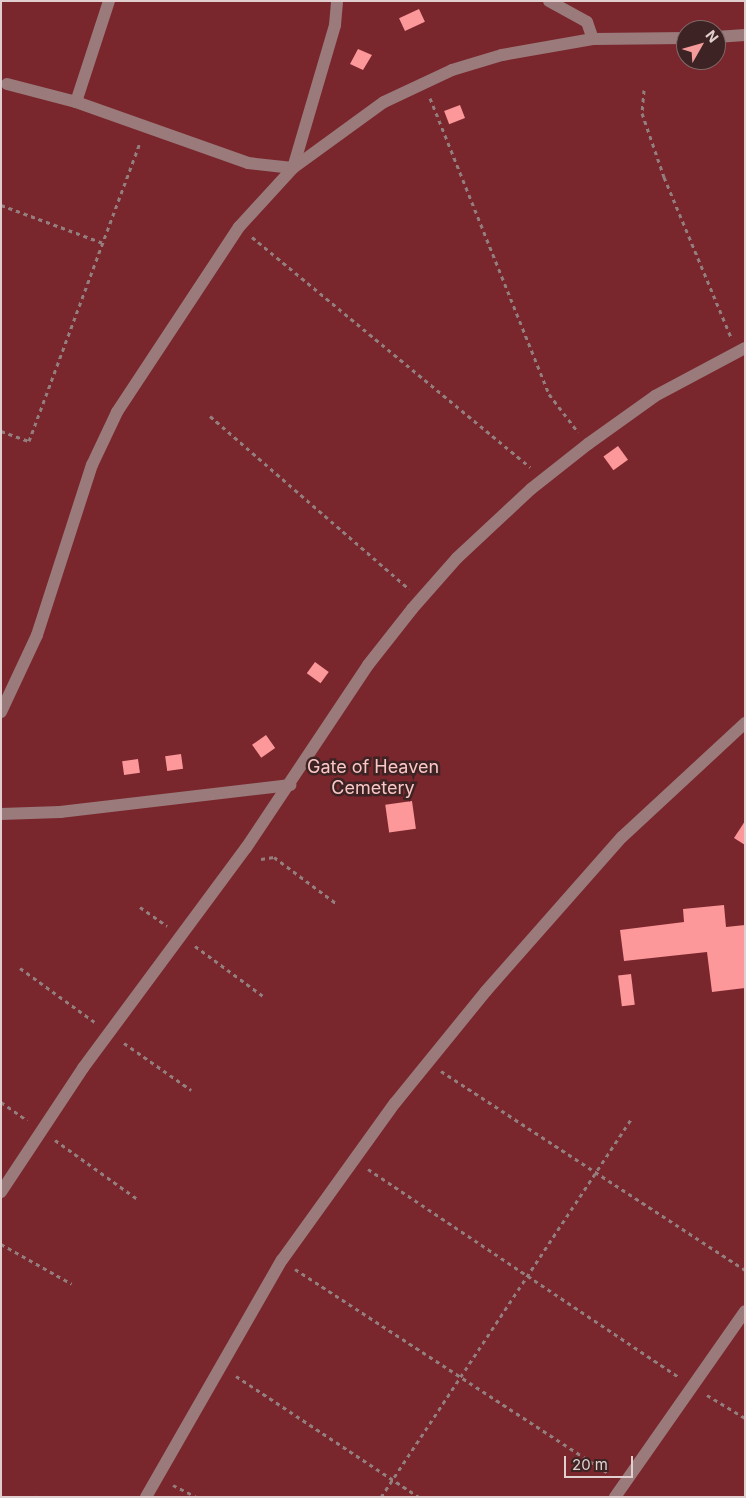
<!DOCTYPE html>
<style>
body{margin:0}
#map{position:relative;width:746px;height:1498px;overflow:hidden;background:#482d2d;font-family:Inter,sans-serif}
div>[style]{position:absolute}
.green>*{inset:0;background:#79262d}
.building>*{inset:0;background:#fc979a;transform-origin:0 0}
.path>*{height:3px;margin-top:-1.5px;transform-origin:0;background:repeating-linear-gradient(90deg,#947e7e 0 4px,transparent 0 8px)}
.minor>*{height:12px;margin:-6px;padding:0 6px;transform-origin:6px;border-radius:6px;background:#9a7a7a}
span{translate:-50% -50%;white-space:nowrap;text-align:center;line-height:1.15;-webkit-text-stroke:5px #3d2323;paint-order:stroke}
.park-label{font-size:18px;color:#fbc6c6}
.frame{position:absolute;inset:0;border:2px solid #e1cfcf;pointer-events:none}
.north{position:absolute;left:676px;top:20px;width:50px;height:50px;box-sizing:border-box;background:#3d2323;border:1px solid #7f6868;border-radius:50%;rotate:52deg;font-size:14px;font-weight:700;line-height:20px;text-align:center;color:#e1cfcf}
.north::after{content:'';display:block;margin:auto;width:18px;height:22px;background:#f59b9c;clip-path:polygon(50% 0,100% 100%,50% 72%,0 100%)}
.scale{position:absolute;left:564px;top:1456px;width:69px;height:22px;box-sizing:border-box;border:2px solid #e1cfcf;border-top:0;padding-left:6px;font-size:15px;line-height:18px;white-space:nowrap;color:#e1cfcf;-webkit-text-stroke:4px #3d2323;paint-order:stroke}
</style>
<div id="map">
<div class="green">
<div style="clip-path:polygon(evenodd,1px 1px,745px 1px,745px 1497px,1px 1497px,1px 1px,686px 30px,716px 30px,716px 60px,686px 60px,686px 30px)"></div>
</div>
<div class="building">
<div style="left:419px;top:9px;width:14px;height:22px;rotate:65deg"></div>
<div style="clip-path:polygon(358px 49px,372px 55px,363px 70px,350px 64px)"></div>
<div style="left:460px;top:105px;width:14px;height:17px;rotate:69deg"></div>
<div style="left:618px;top:446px;width:17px;height:18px;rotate:54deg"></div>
<div style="left:315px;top:662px;width:17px;height:14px;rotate:36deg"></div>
<div style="left:266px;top:735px;width:16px;height:17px;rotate:55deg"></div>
<div style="left:181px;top:754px;width:15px;height:16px;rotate:82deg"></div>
<div style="left:138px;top:759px;width:14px;height:16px;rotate:82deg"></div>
<div style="left:412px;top:801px;width:28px;height:27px;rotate:82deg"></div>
<div style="clip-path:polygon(745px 821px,745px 845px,734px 838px)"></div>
<div style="clip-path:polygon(724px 905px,726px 927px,745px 925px,745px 988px,712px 992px,707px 952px,624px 961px,620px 930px,684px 922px,683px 909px)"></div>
<div style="left:631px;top:974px;width:31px;height:13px;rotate:83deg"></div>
</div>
<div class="path">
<div style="left:644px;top:90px;width:23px;rotate:95deg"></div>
<div style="left:642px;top:113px;width:68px;rotate:71deg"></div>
<div style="left:664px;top:177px;width:173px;rotate:67.3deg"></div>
<div style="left:430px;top:98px;width:319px;rotate:68.1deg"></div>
<div style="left:549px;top:394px;width:48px;rotate:52.7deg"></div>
<div style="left:1px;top:205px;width:109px;rotate:20.4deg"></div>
<div style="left:252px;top:237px;width:361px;rotate:39.6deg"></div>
<div style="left:210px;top:416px;width:264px;rotate:41deg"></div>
<div style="left:1px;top:431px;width:30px;rotate:20deg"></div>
<div style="left:29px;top:441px;width:318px;rotate:-69.6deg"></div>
<div style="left:261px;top:859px;width:13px;rotate:-9deg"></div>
<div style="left:274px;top:857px;width:79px;rotate:36.7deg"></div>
<div style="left:140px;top:907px;width:33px;rotate:35deg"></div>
<div style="left:195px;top:946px;width:84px;rotate:36.3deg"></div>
<div style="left:20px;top:968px;width:94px;rotate:35.9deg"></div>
<div style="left:124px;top:1043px;width:82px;rotate:35deg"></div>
<div style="left:441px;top:1071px;width:363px;rotate:33.2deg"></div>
<div style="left:1px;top:1102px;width:32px;rotate:35deg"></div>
<div style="left:55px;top:1140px;width:100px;rotate:35.6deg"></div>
<div style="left:368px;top:1169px;width:374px;rotate:33.8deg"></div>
<div style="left:1px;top:1244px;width:81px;rotate:29.4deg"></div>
<div style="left:295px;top:1269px;width:376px;rotate:33.1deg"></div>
<div style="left:236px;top:1376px;width:219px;rotate:33.5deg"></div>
<div style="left:707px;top:1395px;width:44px;rotate:31.2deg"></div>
<div style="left:173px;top:1485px;width:27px;rotate:27deg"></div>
<div style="left:34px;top:1496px;width:1px;rotate:45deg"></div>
<div style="left:381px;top:1497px;width:453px;rotate:-56.5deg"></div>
</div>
<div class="minor">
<div style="left:549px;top:1px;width:43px;rotate:28.9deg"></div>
<div style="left:587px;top:22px;width:18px;rotate:71deg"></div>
<div style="left:716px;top:37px;width:29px;rotate:-4deg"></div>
<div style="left:7px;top:84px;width:71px;rotate:14.6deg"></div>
<div style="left:76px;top:102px;width:182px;rotate:19.5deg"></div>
<div style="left:248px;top:163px;width:45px;rotate:6.3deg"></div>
<div style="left:293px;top:168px;width:149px;rotate:-73.6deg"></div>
<div style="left:335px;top:25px;width:24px;rotate:-85deg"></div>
<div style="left:76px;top:102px;width:106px;rotate:-71.9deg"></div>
<div style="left:1px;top:712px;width:85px;rotate:-64.9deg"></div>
<div style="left:37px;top:635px;width:179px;rotate:-72.1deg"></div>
<div style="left:92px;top:465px;width:59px;rotate:-64.7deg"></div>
<div style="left:117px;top:412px;width:222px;rotate:-56.6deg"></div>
<div style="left:239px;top:227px;width:80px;rotate:-47.5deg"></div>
<div style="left:293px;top:168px;width:112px;rotate:-36deg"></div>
<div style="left:384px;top:102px;width:75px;rotate:-25.2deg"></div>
<div style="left:452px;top:70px;width:52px;rotate:-16.7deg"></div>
<div style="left:502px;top:55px;width:92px;rotate:-10deg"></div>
<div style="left:593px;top:39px;width:93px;rotate:-0.6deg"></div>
<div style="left:1px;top:814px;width:59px;rotate:-1.9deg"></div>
<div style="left:60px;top:812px;width:232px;rotate:-6.7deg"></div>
<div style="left:1px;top:1192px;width:149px;rotate:-56.5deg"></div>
<div style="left:83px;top:1068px;width:274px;rotate:-53.5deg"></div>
<div style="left:246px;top:848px;width:220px;rotate:-56.3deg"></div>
<div style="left:368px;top:665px;width:71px;rotate:-51.8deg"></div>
<div style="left:412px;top:609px;width:68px;rotate:-48.6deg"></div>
<div style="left:457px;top:558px;width:101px;rotate:-43deg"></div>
<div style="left:531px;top:489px;width:73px;rotate:-38.3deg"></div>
<div style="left:588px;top:444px;width:82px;rotate:-35.6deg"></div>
<div style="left:655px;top:396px;width:102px;rotate:-28.1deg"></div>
<div style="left:146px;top:1497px;width:273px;rotate:-60.2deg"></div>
<div style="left:282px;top:1260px;width:193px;rotate:-54.3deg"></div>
<div style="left:395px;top:1103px;width:144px;rotate:-50.9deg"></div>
<div style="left:486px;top:991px;width:205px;rotate:-48.6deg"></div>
<div style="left:622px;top:837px;width:168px;rotate:-42.8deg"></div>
<div style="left:615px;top:1497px;width:227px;rotate:-55deg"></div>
</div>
<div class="park-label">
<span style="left:373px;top:778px">Gate of Heaven<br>Cemetery</span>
</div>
<div class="frame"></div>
<div class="north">N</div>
<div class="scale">20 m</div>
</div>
